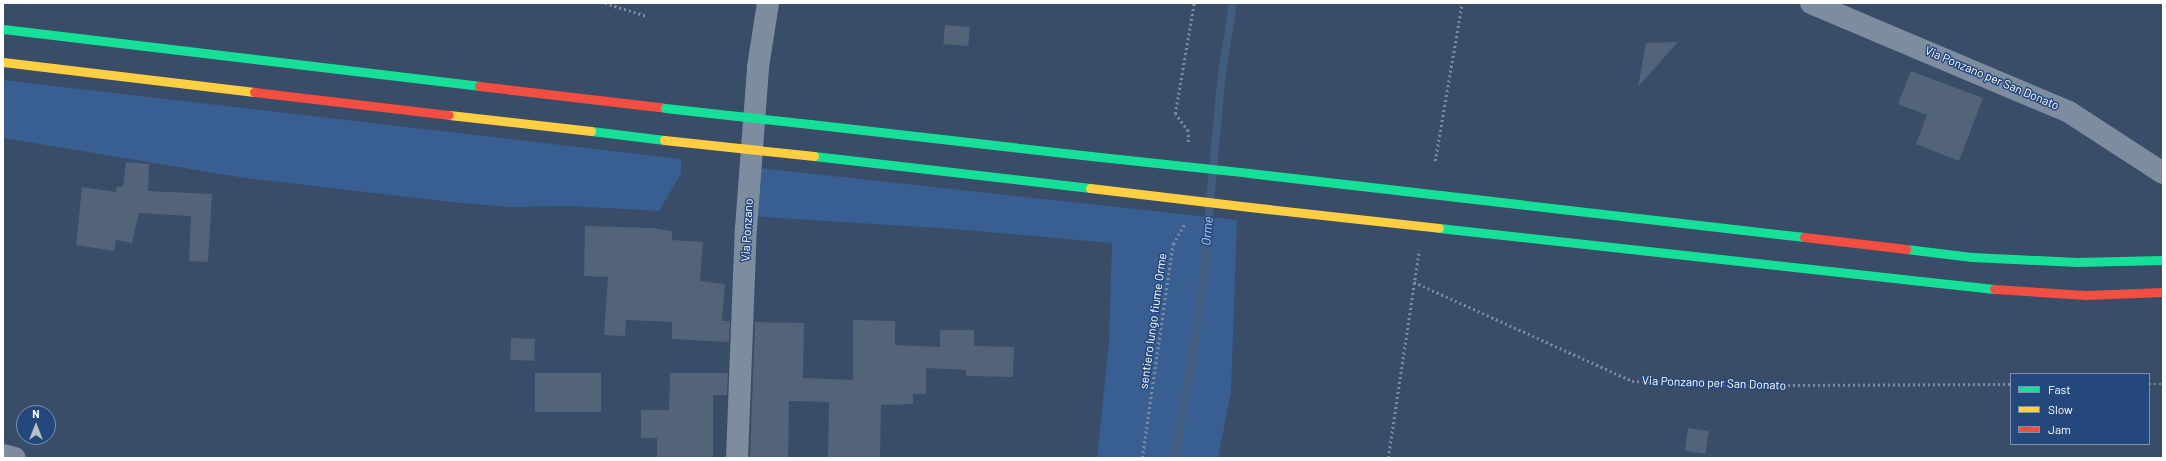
<!DOCTYPE html>
<style>
body{margin:0}
#map{position:relative;width:2166px;height:461px;overflow:hidden;background:#394c68;font-family:Barlow,sans-serif}
div>[style]{position:absolute}
.green>*{inset:0;background:#395e92}
.stream>*{height:8px;margin:-4px;padding:0 4px;transform-origin:4px;border-radius:4px;background:#435d81}
.building>*{inset:0;background:#53637a;transform-origin:0 0}
.path>*{height:2.5px;margin-top:-1.25px;transform-origin:0;background:repeating-linear-gradient(90deg,#7d8c9f 0 2px,transparent 0 5px)}
.street>*{height:22px;margin:-11px;padding:0 11px;transform-origin:11px;border-radius:11px;background:#7d8c9f}
.fast>*{height:9px;margin:-4.5px;padding:0 4.5px;transform-origin:4.5px;border-radius:4.5px;background:#16e098}
.slow>*{height:9px;margin:-4.5px;padding:0 4.5px;transform-origin:4.5px;border-radius:4.5px;background:#ffcf43}
.jam>*{height:9px;margin:-4.5px;padding:0 4.5px;transform-origin:4.5px;border-radius:4.5px;background:#f24e42}
.fast-bridge>*{height:9px;margin:-4.5px;padding:0 4.5px;transform-origin:4.5px;border-radius:4.5px;background:#16e098}
.slow-bridge>*{height:9px;margin:-4.5px;padding:0 4.5px;transform-origin:4.5px;border-radius:4.5px;background:#ffcf43}
span{translate:-50% -50%;white-space:nowrap;text-align:center;line-height:1.15;-webkit-text-stroke:3px #25487c;paint-order:stroke}
.street-label{font-size:12px;color:#fff}
.water-label{font-size:13px;color:#b4ccec;font-style:italic}
.frame{position:absolute;inset:0;border:4px solid #fff;pointer-events:none}
.legend{position:absolute;left:2010px;top:373px;width:140px;height:72px;box-sizing:border-box;background:#25487c;border:1px solid #7c91b0;margin:0;padding:5px 7px;list-style:none;font-size:12px;color:#fff}
.legend li{display:flex;align-items:center;gap:8px;height:20px}
.legend b{width:20px;border:1px solid #7c91b0}
.north{position:absolute;left:16px;top:405px;width:40px;height:40px;box-sizing:border-box;background:#25487c;border:1px solid #7c91b0;border-radius:50%;rotate:0deg;font-size:11px;font-weight:700;line-height:16px;text-align:center;color:#fff}
.north::after{content:'';display:block;margin:auto;width:14px;height:18px;background:#bac0ca;clip-path:polygon(50% 0,100% 100%,50% 72%,0 100%)}
</style>
<div id="map">
<div class="green">
<div style="clip-path:polygon(3px 80px,681px 159px,681px 174px,659px 211px,569px 206px,509px 207px,451px 202px,245px 178px,3px 138px)"></div>
<div style="clip-path:polygon(750px 167px,1237px 220px,1231px 392px,1218px 458px,1097px 458px,1109px 342px,1112px 243px,954px 229px,747px 216px)"></div>
</div>
<div class="stream">
<div style="left:1175px;top:458px;width:151px;rotate:-80.5deg"></div>
<div style="left:1200px;top:309px;width:229px;rotate:-84.7deg"></div>
<div style="left:1221px;top:81px;width:79px;rotate:-81.3deg"></div>
</div>
<div class="building">
<div style="left:945px;top:25px;width:25px;height:19px;rotate:5deg"></div>
<div style="clip-path:polygon(1678px 42px,1638px 87px,1646px 43px)"></div>
<div style="clip-path:polygon(1911px 71px,1983px 98px,1959px 161px,1916px 144px,1927px 115px,1898px 104px)"></div>
<div style="clip-path:polygon(126px 162px,149px 164px,148px 191px,212px 194px,208px 262px,189px 261px,191px 216px,139px 213px,132px 243px,116px 240px,114px 251px,76px 245px,82px 187px,116px 192px,117px 186px,123px 187px)"></div>
<div style="clip-path:polygon(585px 226px,652px 228px,672px 231px,672px 240px,703px 242px,700px 281px,725px 284px,722px 321px,730px 321px,729px 342px,672px 339px,672px 322px,626px 320px,625px 336px,604px 335px,608px 277px,584px 276px)"></div>
<div style="clip-path:polygon(853px 320px,895px 321px,895px 345px,940px 347px,940px 330px,974px 330px,974px 346px,1014px 347px,1013px 377px,966px 376px,966px 370px,926px 368px,926px 394px,913px 394px,913px 404px,881px 405px,880px 458px,828px 457px,829px 402px,789px 401px,788px 458px,750px 458px,755px 322px,804px 323px,803px 378px,853px 380px)"></div>
<div style="left:511px;top:338px;width:24px;height:22px;rotate:2deg"></div>
<div style="left:535px;top:373px;width:66px;height:39px"></div>
<div style="clip-path:polygon(670px 373px,728px 373px,727px 395px,713px 395px,713px 458px,657px 458px,657px 438px,641px 438px,641px 410px,669px 410px)"></div>
<div style="left:1688px;top:428px;width:21px;height:23px;rotate:8deg"></div>
</div>
<div class="path">
<div style="left:605px;top:3px;width:44px;rotate:17.2deg"></div>
<div style="left:1188px;top:142px;width:11px;rotate:-90deg"></div>
<div style="left:1188px;top:131px;width:21px;rotate:-127deg"></div>
<div style="left:1175px;top:114px;width:113px;rotate:-80.3deg"></div>
<div style="left:1435px;top:161px;width:160px;rotate:-80.3deg"></div>
<div style="left:1414px;top:282px;width:239px;rotate:24.4deg"></div>
<div style="left:1632px;top:381px;width:111px;rotate:2.1deg"></div>
<div style="left:1743px;top:385px;width:268px;rotate:-0.2deg"></div>
<div style="left:2149px;top:384px;width:14px"></div>
<div style="left:1142px;top:458px;width:216px;rotate:-81.8deg"></div>
<div style="left:1173px;top:244px;width:24px;rotate:-60deg"></div>
<div style="left:1388px;top:458px;width:210px;rotate:-81.5deg"></div>
</div>
<div class="street">
<div style="left:1811px;top:3px;width:280px;rotate:22.9deg"></div>
<div style="left:2069px;top:112px;width:112px;rotate:33deg"></div>
<div style="left:3px;top:455px;width:12px;rotate:14deg"></div>
<div style="left:737px;top:458px;width:230px;rotate:-87.8deg"></div>
<div style="left:746px;top:228px;width:161px;rotate:-85.7deg"></div>
<div style="left:758px;top:67px;width:65px;rotate:-81.1deg"></div>
</div>
<div class="fast">
<div style="left:3px;top:29px;width:479px;rotate:6.8deg"></div>
<div style="left:810px;top:124px;width:283px;rotate:6.5deg"></div>
<div style="left:591px;top:131px;width:74px;rotate:7deg"></div>
<div style="left:814px;top:156px;width:278px;rotate:6.6deg"></div>
<div style="left:1249px;top:173px;width:559px;rotate:6.58deg"></div>
<div style="left:1439px;top:228px;width:558px;rotate:6.27deg"></div>
<div style="left:1906px;top:249px;width:66px;rotate:6.9deg"></div>
<div style="left:1972px;top:257px;width:105px;rotate:2.7deg"></div>
<div style="left:2077px;top:262px;width:86px;rotate:-1.3deg"></div>
</div>
<div class="slow">
<div style="left:3px;top:62px;width:253px;rotate:6.8deg"></div>
<div style="left:449px;top:115px;width:143px;rotate:6.4deg"></div>
<div style="left:1250px;top:207px;width:190px;rotate:6.3deg"></div>
</div>
<div class="jam">
<div style="left:479px;top:86px;width:187px;rotate:6.7deg"></div>
<div style="left:254px;top:92px;width:196px;rotate:6.7deg"></div>
<div style="left:1804px;top:237px;width:103px;rotate:6.7deg"></div>
<div style="left:1994px;top:289px;width:92px;rotate:3.7deg"></div>
<div style="left:2086px;top:295px;width:77px;rotate:-2.2deg"></div>
</div>
<div class="fast-bridge">
<div style="left:665px;top:108px;width:146px;rotate:6.3deg"></div>
<div style="left:1091px;top:156px;width:159px;rotate:6.1deg"></div>
</div>
<div class="slow-bridge">
<div style="left:664px;top:140px;width:151px;rotate:6.1deg"></div>
<div style="left:1090px;top:188px;width:161px;rotate:6.8deg"></div>
</div>
<div class="street-label">
<span style="left:1992px;top:78px;rotate:23deg">Via Ponzano per San Donato</span>
<span style="left:747px;top:230px;rotate:-87deg">Via Ponzano</span>
<span style="left:1153px;top:321px;rotate:-82deg">sentiero lungo fiume Orme</span>
<span style="left:1714px;top:383px;rotate:2deg">Via Ponzano per San Donato</span>
</div>
<div class="water-label">
<span style="left:1207px;top:231px;rotate:-85deg">Orme</span>
</div>
<div class="frame"></div>
<ul class="legend">
<li><b style="height:5px;background:#16e098"></b>Fast</li>
<li><b style="height:5px;background:#ffcf43"></b>Slow</li>
<li><b style="height:5px;background:#f24e42"></b>Jam</li>
</ul>
<div class="north">N</div>
</div>
